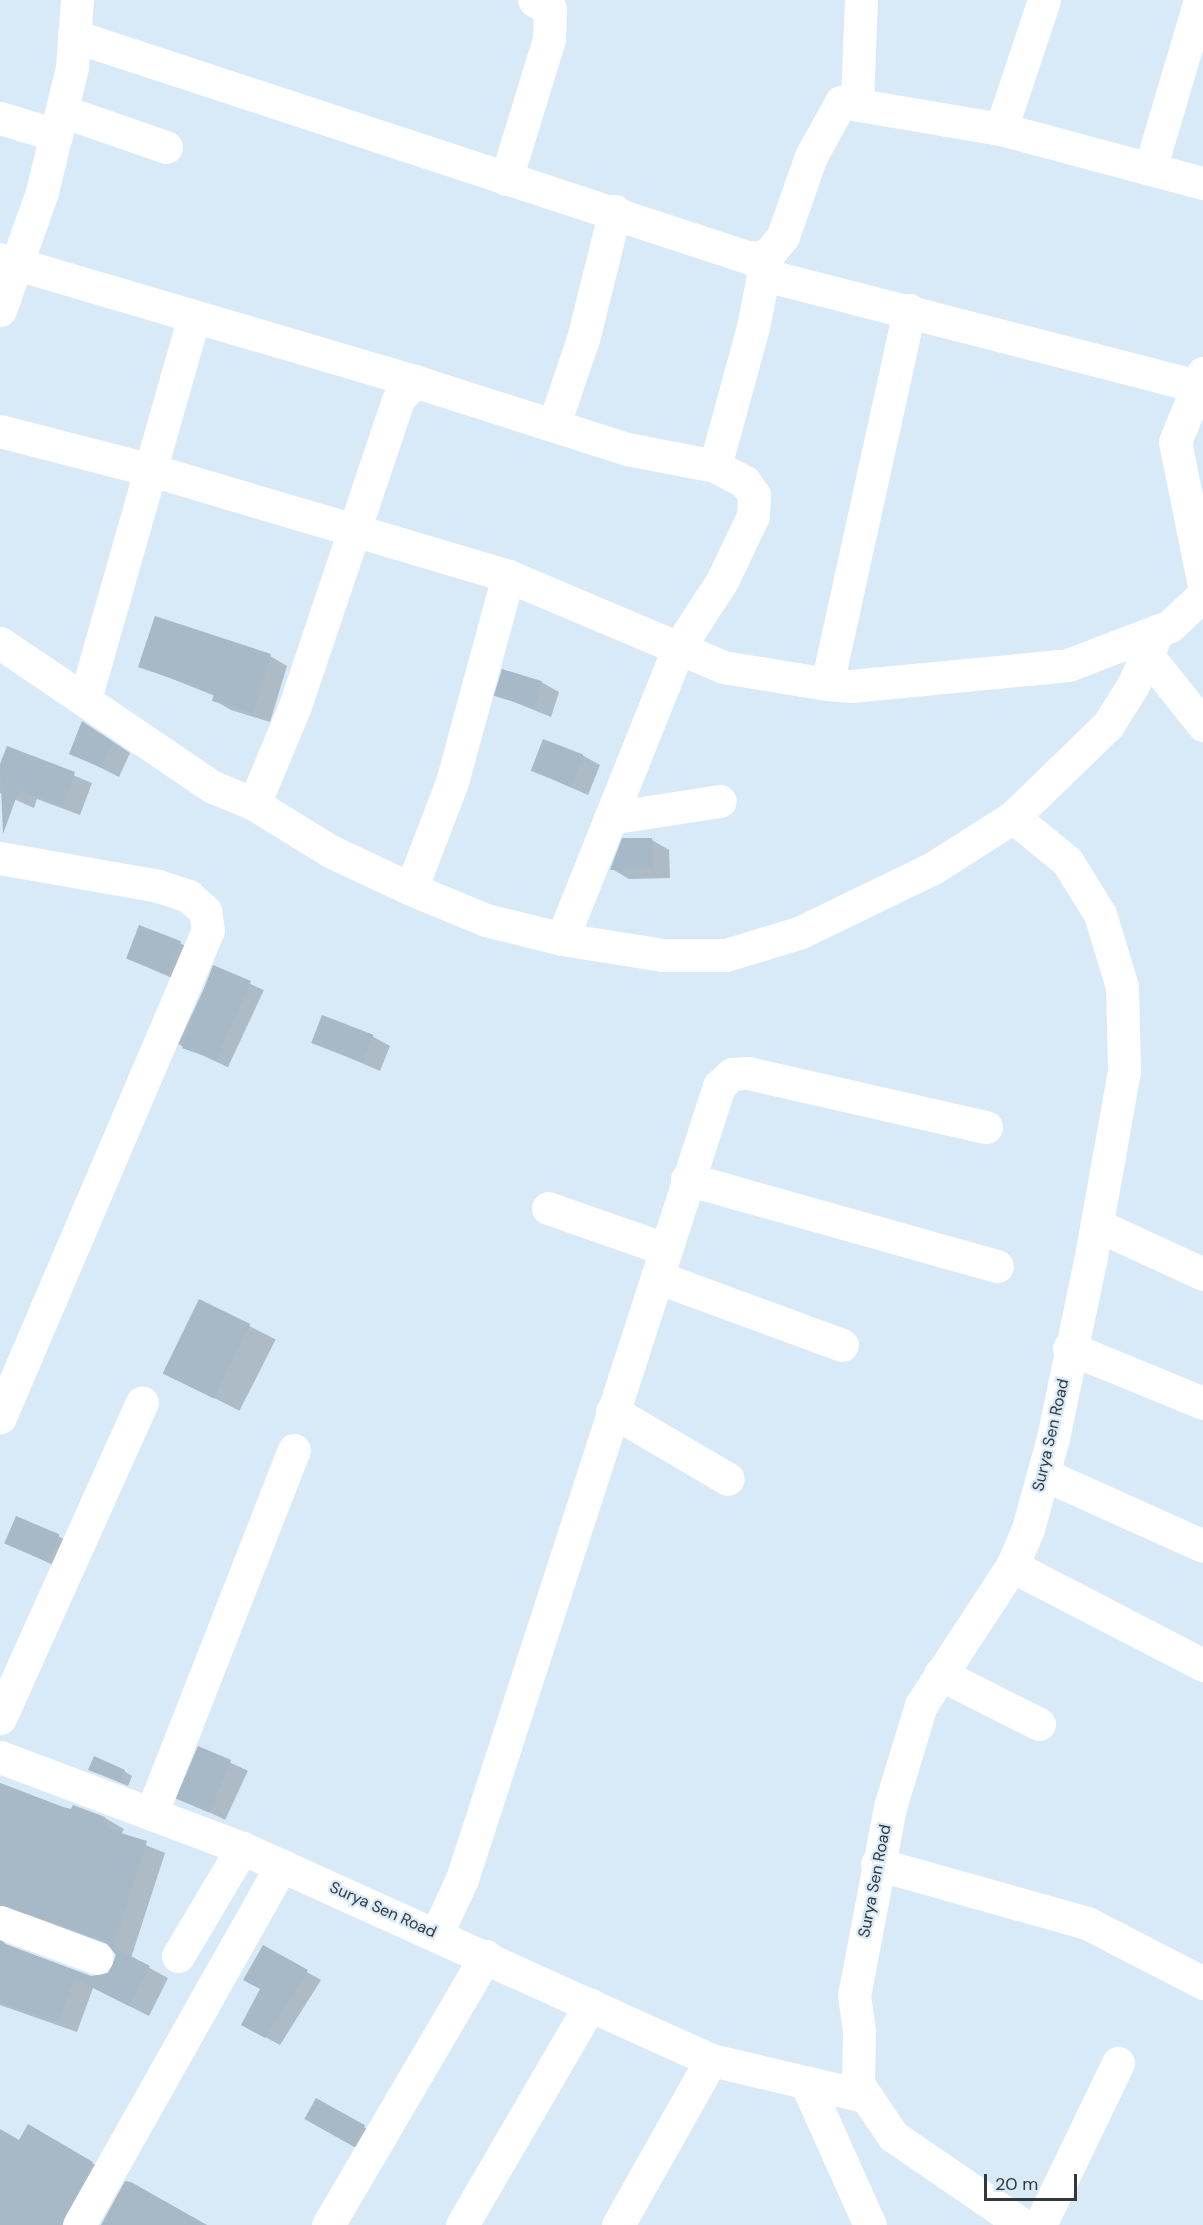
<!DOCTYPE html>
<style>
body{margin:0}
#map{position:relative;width:1203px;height:2225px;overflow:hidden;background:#d8eaf8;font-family:"DM Sans",sans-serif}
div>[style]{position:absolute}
.shadow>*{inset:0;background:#0003;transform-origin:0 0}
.building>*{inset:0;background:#a7b8c6;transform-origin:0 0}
.minor>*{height:33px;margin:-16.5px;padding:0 16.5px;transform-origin:16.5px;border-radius:16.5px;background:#fff}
span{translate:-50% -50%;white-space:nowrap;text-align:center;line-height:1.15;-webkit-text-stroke:4.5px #d8eaf8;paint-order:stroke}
.street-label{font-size:16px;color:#32393e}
.scale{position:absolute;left:984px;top:2174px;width:93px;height:27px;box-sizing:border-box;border:3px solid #32393e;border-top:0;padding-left:8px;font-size:18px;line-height:21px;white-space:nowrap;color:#32393e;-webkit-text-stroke:4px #d8eaf8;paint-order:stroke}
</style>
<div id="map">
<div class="shadow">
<div style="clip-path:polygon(270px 656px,287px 666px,270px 722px,231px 710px,214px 700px,215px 696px,140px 666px)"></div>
<div style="clip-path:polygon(541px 682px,559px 692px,551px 717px,497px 695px)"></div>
<div style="clip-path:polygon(100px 733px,130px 753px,119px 777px,71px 753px)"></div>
<div style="clip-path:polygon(8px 748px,92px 783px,80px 815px,37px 799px,34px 808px,0 793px,0 768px)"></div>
<div style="clip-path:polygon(582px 755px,600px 765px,588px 795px,533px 771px)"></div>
<div style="clip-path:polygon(652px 840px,669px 850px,670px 878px,629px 879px,612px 869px)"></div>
<div style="clip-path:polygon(180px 943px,198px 953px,186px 984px,128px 959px)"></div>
<div style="left:214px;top:967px;width:55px;height:85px;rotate:25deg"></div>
<div style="clip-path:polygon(372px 1036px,390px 1046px,380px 1071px,313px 1042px)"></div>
<div style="left:200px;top:1301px;width:85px;height:80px;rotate:27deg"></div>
<div style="clip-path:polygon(58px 1536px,76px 1546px,66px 1571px,6px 1543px)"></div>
<div style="left:199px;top:1748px;width:54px;height:54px;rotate:25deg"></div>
<div style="clip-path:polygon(90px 1770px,124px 1771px,132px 1776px,128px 1786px)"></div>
<div style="clip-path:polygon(evenodd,0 1783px,72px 1811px,74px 1807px,105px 1818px,124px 1829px,121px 1835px,165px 1853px,131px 1958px,168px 1978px,149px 2016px,93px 1988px,77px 2032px,0 2005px,0 1783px,26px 1914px,110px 1945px,117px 1954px,109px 1974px,91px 1977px,7px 1946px,0 1938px,26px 1914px)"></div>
<div style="clip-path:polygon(263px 1947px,321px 1980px,280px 2045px,243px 2025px,262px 1989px)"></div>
<div style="left:317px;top:2100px;width:74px;height:22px;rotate:30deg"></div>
<div style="clip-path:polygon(29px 2126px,109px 2173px,80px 2225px,0 2225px,0 2147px,19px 2142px)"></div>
</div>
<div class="building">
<div style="clip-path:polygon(155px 616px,271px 654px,253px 713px,212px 701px,214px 693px,138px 667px)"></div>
<div style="left:502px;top:669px;width:42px;height:28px;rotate:17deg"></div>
<div style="clip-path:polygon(82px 721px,113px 742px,102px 768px,69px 754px)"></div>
<div style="left:543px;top:739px;width:43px;height:34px;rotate:21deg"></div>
<div style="clip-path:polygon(7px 746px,75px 772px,63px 806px,19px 790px,3px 834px,0 764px)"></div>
<div style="clip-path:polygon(622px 838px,652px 838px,653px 869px,610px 870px)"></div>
<div style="left:139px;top:925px;width:45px;height:36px;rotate:21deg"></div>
<div style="clip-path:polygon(213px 965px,251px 981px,216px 1060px,182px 1048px)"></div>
<div style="left:322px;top:1015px;width:55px;height:30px;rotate:21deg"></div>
<div style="left:199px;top:1299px;width:57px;height:83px;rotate:26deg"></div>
<div style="left:16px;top:1516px;width:47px;height:30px;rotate:23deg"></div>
<div style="left:198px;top:1746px;width:36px;height:57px;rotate:23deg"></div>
<div style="clip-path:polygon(94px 1756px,125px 1770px,120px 1782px,88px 1770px)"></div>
<div style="clip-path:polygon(0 1783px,63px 1807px,71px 1809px,73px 1805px,105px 1817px,103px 1824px,109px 1826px,108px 1829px,147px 1841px,113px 1947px,150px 1966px,129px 2006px,74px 1978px,58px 2022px,0 2002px,0 1942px,91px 1976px,108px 1973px,116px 1955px,104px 1940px,0 1904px)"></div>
<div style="clip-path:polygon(263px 1945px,308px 1970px,265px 2038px,241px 2025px,260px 1989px,243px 1980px)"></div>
<div style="left:316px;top:2098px;width:56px;height:24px;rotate:29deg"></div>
<div style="clip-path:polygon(28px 2124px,93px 2162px,60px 2225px,0 2225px,0 2129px,19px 2140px)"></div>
<div style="clip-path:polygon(125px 2181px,131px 2182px,207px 2225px,101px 2225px)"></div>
</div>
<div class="minor">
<div style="left:74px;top:36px;width:712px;rotate:18.18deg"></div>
<div style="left:750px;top:258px;width:17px;rotate:-7deg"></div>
<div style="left:767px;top:256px;width:26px;rotate:-51deg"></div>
<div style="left:783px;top:236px;width:85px;rotate:-70.7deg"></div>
<div style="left:811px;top:156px;width:62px;rotate:-60.9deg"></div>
<div style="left:841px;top:102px;width:162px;rotate:9.6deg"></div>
<div style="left:1001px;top:129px;width:209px;rotate:15deg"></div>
<div style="left:857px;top:102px;width:102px;rotate:-87.8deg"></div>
<div style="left:62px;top:111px;width:110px;rotate:19.1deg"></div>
<div style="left:0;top:118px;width:59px;rotate:16.9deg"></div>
<div style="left:1001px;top:129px;width:136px;rotate:-71.6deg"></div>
<div style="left:1150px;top:169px;width:176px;rotate:-73.5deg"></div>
<div style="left:506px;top:179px;width:146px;rotate:-72.9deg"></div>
<div style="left:549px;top:39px;width:30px;rotate:-88deg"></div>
<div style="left:550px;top:9px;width:18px;rotate:-151deg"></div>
<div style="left:0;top:259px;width:432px;rotate:16.4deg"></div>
<div style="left:765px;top:275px;width:447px;rotate:14.4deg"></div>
<div style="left:0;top:310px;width:125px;rotate:-70.4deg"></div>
<div style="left:42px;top:192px;width:129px;rotate:-76.5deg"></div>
<div style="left:72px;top:67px;width:67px;rotate:-85.7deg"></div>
<div style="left:1203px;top:373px;width:74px;rotate:112.1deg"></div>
<div style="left:1175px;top:442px;width:142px;rotate:78.6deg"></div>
<div style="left:554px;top:424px;width:90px;rotate:-71.2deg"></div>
<div style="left:583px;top:339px;width:132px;rotate:-76deg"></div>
<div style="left:0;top:431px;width:156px;rotate:14.5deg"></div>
<div style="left:151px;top:470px;width:372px;rotate:16.5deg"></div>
<div style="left:508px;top:576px;width:233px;rotate:22.9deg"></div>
<div style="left:723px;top:667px;width:105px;rotate:9.3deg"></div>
<div style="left:827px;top:684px;width:24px;rotate:5deg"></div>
<div style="left:851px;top:686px;width:218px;rotate:-5.5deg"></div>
<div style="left:1068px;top:665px;width:109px;rotate:-20.9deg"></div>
<div style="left:1170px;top:626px;width:45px;rotate:-43.2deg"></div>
<div style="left:0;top:643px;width:257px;rotate:34.1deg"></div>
<div style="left:213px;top:787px;width:44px;rotate:22.5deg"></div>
<div style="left:254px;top:804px;width:89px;rotate:31.7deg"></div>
<div style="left:330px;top:851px;width:89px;rotate:25.1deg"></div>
<div style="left:411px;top:889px;width:81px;rotate:22.5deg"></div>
<div style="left:486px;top:920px;width:78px;rotate:14deg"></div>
<div style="left:562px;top:939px;width:102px;rotate:9deg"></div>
<div style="left:663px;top:955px;width:63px"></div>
<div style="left:726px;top:955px;width:78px;rotate:-17deg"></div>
<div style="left:801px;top:932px;width:147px;rotate:-25.9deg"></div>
<div style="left:933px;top:868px;width:95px;rotate:-32.5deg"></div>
<div style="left:1013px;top:817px;width:132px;rotate:-44.1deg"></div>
<div style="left:1108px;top:725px;width:47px;rotate:-58deg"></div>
<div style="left:1133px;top:685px;width:60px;rotate:-65.2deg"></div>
<div style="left:1147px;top:655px;width:90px;rotate:51.3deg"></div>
<div style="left:827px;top:684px;width:383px;rotate:-77.6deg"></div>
<div style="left:85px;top:699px;width:397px;rotate:-74.1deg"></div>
<div style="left:254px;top:804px;width:106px;rotate:-67.3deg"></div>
<div style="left:295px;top:706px;width:323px;rotate:-71.4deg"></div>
<div style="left:398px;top:400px;width:25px;rotate:-50deg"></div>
<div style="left:414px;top:381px;width:224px;rotate:17.7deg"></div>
<div style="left:627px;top:449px;width:90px;rotate:10.9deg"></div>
<div style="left:1013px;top:817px;width:70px;rotate:39.2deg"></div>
<div style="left:1067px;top:861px;width:62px;rotate:58.1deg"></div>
<div style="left:1100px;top:914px;width:76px;rotate:73.2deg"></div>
<div style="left:1122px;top:987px;width:84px;rotate:88.6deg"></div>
<div style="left:1124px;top:1071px;width:193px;rotate:100.1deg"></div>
<div style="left:1090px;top:1261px;width:181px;rotate:101.8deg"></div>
<div style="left:1053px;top:1438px;width:94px;rotate:105.4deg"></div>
<div style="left:1028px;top:1529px;width:40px;rotate:113.4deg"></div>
<div style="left:1012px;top:1566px;width:166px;rotate:123.2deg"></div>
<div style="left:921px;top:1705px;width:107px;rotate:106.9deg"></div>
<div style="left:890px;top:1807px;width:191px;rotate:100.8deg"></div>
<div style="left:854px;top:1995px;width:37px;rotate:82deg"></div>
<div style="left:859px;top:2032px;width:52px;rotate:91.1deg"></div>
<div style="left:858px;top:2084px;width:63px;rotate:56.1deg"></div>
<div style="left:893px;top:2136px;width:158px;rotate:34.4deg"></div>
<div style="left:610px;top:818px;width:111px;rotate:-8.8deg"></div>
<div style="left:0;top:858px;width:160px;rotate:10deg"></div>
<div style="left:158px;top:886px;width:32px;rotate:18deg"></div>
<div style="left:188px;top:896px;width:23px;rotate:41deg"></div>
<div style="left:205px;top:911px;width:19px;rotate:81deg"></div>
<div style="left:208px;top:930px;width:530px;rotate:113.13deg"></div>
<div style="left:411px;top:889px;width:115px;rotate:-69deg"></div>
<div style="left:452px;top:782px;width:213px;rotate:-74.8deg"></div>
<div style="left:562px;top:939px;width:315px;rotate:-68.2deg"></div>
<div style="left:679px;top:647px;width:79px;rotate:-56.9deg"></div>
<div style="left:722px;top:581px;width:72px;rotate:-64.5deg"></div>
<div style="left:753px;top:516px;width:21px;rotate:-87deg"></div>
<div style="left:754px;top:495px;width:16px;rotate:-125deg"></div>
<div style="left:745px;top:482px;width:34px;rotate:-152deg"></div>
<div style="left:715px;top:466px;width:144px;rotate:-74.7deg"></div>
<div style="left:753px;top:327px;width:72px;rotate:-78.8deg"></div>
<div style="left:687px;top:1179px;width:322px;rotate:15.7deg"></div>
<div style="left:548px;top:1208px;width:124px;rotate:19.3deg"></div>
<div style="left:1097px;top:1225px;width:117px;rotate:24.8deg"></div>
<div style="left:657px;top:1277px;width:197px;rotate:20.2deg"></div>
<div style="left:1069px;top:1348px;width:145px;rotate:22.3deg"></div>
<div style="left:612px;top:1411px;width:134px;rotate:30.4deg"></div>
<div style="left:1043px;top:1474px;width:175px;rotate:24.2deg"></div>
<div style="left:1012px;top:1566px;width:215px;rotate:27.4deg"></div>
<div style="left:940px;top:1674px;width:111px;rotate:26.8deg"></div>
<div style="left:0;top:1718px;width:346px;rotate:-65.8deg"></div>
<div style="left:0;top:1757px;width:259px;rotate:20.6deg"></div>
<div style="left:242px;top:1848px;width:515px;rotate:24.32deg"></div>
<div style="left:711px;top:2060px;width:158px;rotate:13.2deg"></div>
<div style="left:152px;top:1812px;width:389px;rotate:-68.6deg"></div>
<div style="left:877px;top:1864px;width:218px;rotate:15.7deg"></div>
<div style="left:1087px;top:1923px;width:131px;rotate:27.3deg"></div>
<div style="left:0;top:1922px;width:103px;rotate:20.4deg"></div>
<div style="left:437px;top:1933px;width:60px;rotate:-65.2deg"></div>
<div style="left:462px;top:1879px;width:834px;rotate:-72.04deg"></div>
<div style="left:719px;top:1086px;width:18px;rotate:-43deg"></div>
<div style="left:732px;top:1074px;width:16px;rotate:-4deg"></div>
<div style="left:748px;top:1073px;width:244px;rotate:12.8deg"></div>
<div style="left:178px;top:1956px;width:126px;rotate:-59.3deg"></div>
<div style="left:807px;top:2085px;width:154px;rotate:65.8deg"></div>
<div style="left:79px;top:2225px;width:413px;rotate:-60.6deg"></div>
<div style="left:328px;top:2225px;width:312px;rotate:-59.6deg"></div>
<div style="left:462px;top:2225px;width:255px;rotate:-59.8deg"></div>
<div style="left:618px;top:2225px;width:189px;rotate:-60.6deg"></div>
<div style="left:1040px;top:2225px;width:180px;rotate:-64.3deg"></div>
</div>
<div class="street-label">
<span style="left:1051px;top:1435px;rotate:-77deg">Surya Sen Road</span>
<span style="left:875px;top:1881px;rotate:-79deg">Surya Sen Road</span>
<span style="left:383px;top:1910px;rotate:24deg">Surya Sen Road</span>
</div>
<div class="scale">20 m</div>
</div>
